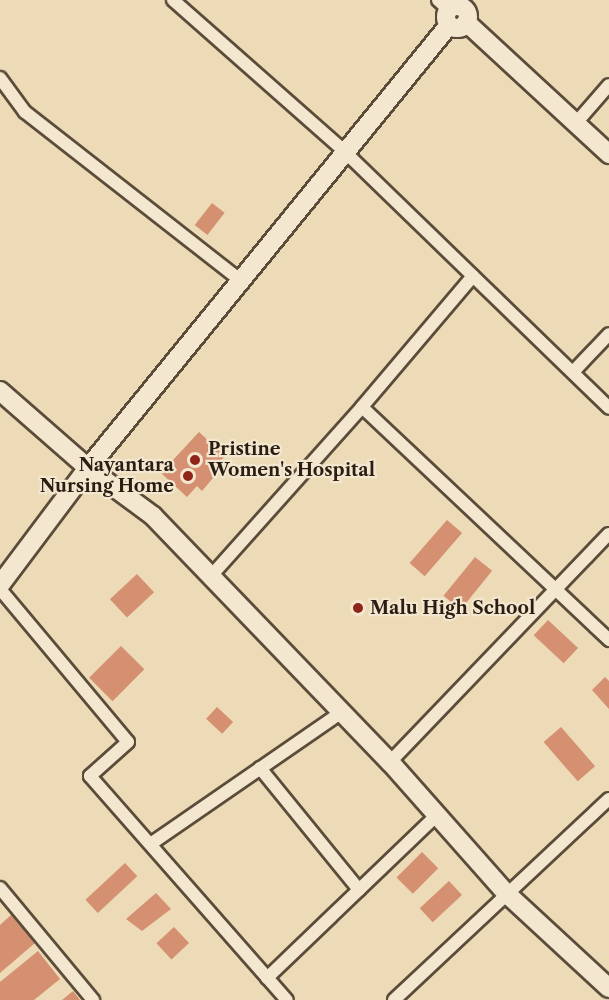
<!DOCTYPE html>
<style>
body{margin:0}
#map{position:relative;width:609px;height:1000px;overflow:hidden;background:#eddab6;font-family:"Libre Caslon Text",serif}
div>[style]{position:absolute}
.building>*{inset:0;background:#d49070;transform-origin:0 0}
.roads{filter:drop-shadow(2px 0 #5b4c3a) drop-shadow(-2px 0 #5b4c3a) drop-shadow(0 2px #5b4c3a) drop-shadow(0 -2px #5b4c3a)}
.street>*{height:12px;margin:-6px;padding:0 6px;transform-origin:6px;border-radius:6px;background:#f3e7d0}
.secondary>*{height:18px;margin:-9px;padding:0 9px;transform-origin:9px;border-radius:9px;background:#f3e7d0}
.secondary>.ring{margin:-9px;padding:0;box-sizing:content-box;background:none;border:18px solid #f3e7d0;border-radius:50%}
.dots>*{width:16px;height:16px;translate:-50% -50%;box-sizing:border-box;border:3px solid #f3e7d0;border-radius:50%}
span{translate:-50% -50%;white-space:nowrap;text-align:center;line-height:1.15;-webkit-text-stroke:4.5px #f3e7d0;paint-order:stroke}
.poi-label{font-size:18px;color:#2a1d11;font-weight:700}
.left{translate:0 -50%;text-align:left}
.right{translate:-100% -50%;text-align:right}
</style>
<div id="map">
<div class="building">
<div style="left:212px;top:203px;width:16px;height:28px;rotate:38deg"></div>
<div style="clip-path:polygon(199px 432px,225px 456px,213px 468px,218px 472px,202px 491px,197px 486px,187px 497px,161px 473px)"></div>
<div style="left:447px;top:520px;width:20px;height:57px;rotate:41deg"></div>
<div style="left:475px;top:557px;width:22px;height:50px;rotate:39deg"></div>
<div style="left:137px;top:574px;width:25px;height:37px;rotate:47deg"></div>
<div style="left:548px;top:620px;width:41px;height:21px;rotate:43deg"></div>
<div style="left:121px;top:646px;width:33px;height:45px;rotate:45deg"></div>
<div style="clip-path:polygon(605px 677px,609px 681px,609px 709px,592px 690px)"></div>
<div style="left:217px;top:707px;width:22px;height:16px;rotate:43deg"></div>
<div style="left:561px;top:727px;width:52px;height:23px;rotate:49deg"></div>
<div style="left:422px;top:852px;width:23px;height:36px;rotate:45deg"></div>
<div style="left:125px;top:863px;width:18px;height:54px;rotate:47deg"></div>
<div style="left:449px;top:881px;width:19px;height:40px;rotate:47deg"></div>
<div style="clip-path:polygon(156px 893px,171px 909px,142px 931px,126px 919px)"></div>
<div style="clip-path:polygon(11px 915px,35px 943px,0 973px,0 925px)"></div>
<div style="left:174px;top:927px;width:22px;height:24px;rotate:47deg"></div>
<div style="clip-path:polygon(38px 951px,60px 979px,34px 1000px,0 1000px,0 982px)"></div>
<div style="clip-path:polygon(73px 991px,80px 1000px,62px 1000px)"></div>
</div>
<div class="roads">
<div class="street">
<div style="left:173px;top:0;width:228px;rotate:41.4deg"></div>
<div style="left:344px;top:151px;width:369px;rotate:44.1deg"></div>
<div style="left:438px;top:0;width:15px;rotate:42deg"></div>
<div style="left:0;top:78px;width:42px;rotate:53.7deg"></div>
<div style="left:25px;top:112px;width:273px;rotate:38deg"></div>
<div style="left:576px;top:123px;width:50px;rotate:-49deg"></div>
<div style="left:473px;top:276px;width:172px;rotate:130.3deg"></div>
<div style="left:362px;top:407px;width:340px;rotate:43.3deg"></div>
<div style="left:573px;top:372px;width:52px;rotate:-46.5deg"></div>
<div style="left:211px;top:576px;width:227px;rotate:-48.2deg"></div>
<div style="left:0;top:589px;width:199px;rotate:50.1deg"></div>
<div style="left:128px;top:742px;width:51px;rotate:138.2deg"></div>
<div style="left:90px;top:776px;width:298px;rotate:48.7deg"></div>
<div style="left:390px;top:762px;width:316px;rotate:-46.2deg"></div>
<div style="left:260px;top:768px;width:157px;rotate:50.9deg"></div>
<div style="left:152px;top:843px;width:231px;rotate:-34.6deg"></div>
<div style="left:0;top:888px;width:146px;rotate:50.3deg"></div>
<div style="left:267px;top:978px;width:236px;rotate:-43.8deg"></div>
<div style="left:394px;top:1000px;width:294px;rotate:-43.1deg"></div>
</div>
<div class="secondary">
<div class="ring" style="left:446px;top:6px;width:4px;height:4px"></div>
<div style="left:466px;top:22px;width:195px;rotate:42.7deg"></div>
<div style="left:0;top:391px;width:117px;rotate:41.2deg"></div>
<div style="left:88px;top:468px;width:81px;rotate:36.4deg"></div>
<div style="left:153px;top:516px;width:342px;rotate:46.1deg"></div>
<div style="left:390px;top:762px;width:175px;rotate:48.5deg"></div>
<div style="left:506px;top:893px;width:140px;rotate:42.7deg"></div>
<div style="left:0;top:585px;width:146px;rotate:-53.1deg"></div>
<div style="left:88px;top:468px;width:571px;rotate:-50.82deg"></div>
</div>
</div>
<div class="dots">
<div style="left:195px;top:460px;background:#8f2418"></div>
<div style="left:188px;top:476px;background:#8f2418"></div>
<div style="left:358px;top:608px;background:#8f2418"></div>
</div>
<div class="poi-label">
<span class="left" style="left:208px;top:460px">Pristine<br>Women's Hospital</span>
<span class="right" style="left:174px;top:476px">Nayantara<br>Nursing Home</span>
<span class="left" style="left:370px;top:608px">Malu High School</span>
</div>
</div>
